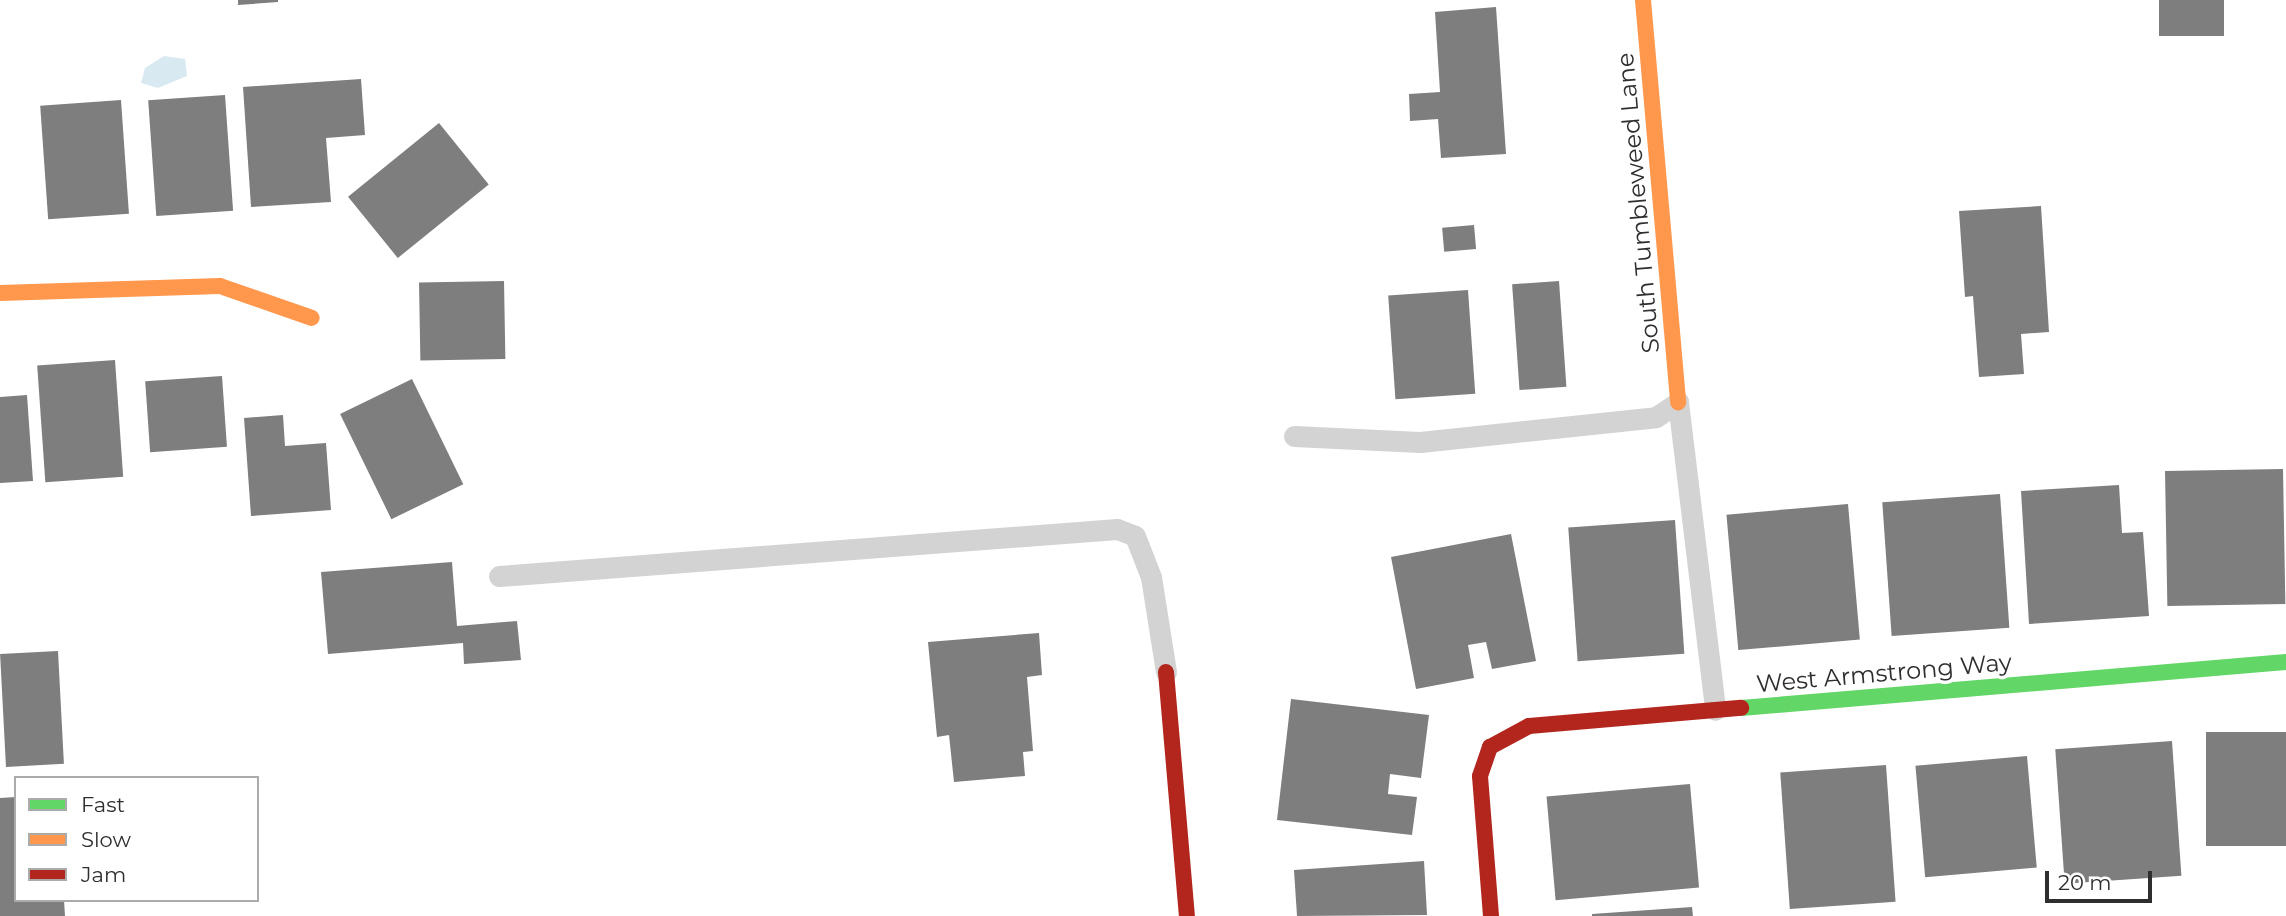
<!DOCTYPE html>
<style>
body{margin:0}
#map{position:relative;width:2286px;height:916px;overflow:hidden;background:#fff;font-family:Montserrat,sans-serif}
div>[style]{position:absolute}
.water>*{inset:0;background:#d9e9f1}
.building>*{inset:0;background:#7e7e7e;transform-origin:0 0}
.lane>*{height:21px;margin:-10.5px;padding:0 10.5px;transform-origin:10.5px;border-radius:10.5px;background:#d3d3d3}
.fast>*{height:16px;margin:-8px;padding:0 8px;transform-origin:8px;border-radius:8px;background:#63d668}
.slow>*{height:16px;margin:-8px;padding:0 8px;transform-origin:8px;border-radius:8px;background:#ff974d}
.jam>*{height:16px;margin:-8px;padding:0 8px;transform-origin:8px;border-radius:8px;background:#b3261e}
span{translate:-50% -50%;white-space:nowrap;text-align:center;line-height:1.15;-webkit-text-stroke:7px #fff;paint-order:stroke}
.street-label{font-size:24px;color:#2e2e2e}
.legend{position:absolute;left:14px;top:776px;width:245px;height:126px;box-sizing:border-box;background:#fff;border:2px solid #ababab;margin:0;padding:9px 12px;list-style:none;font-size:21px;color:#2e2e2e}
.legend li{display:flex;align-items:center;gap:14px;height:35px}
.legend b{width:35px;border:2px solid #ababab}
.scale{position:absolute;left:2045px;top:871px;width:107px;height:32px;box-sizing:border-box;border:4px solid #2e2e2e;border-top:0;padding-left:9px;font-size:21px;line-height:24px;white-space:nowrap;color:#2e2e2e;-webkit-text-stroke:5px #fff;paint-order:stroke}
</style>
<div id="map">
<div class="water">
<div style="clip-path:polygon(164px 56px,185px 59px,187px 76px,158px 88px,141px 83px,145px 68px)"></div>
</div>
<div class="building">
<div style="clip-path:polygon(238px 0,278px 0,278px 2px,238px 5px)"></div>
<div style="left:2159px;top:0;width:65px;height:36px"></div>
<div style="clip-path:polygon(1496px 7px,1506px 154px,1441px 158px,1438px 119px,1410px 121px,1409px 94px,1440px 92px,1435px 12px)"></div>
<div style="clip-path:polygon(361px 79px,365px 135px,326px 138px,331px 202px,251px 207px,243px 87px)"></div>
<div style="left:225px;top:95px;width:116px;height:77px;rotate:86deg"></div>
<div style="left:121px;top:100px;width:114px;height:81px;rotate:86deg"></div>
<div style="left:439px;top:123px;width:79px;height:117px;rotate:51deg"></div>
<div style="clip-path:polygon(2041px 206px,2049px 332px,2021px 334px,2024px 374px,1979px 377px,1973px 296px,1965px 297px,1959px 211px)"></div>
<div style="left:1474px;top:225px;width:24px;height:32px;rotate:85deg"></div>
<div style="left:504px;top:281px;width:78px;height:85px;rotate:89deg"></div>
<div style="left:1559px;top:281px;width:106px;height:47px;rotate:86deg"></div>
<div style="left:1468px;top:290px;width:104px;height:80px;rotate:86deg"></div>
<div style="left:115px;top:360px;width:117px;height:78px;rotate:86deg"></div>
<div style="left:222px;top:376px;width:71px;height:77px;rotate:86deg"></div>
<div style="left:412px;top:379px;width:117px;height:80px;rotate:64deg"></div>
<div style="clip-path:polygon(27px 395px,33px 481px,0 483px,0 397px)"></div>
<div style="clip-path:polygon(283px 415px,285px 446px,326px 443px,331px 510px,251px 516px,244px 418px)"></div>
<div style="left:2283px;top:469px;width:135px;height:118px;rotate:89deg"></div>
<div style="clip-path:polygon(2119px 485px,2122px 533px,2143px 532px,2149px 616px,2029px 624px,2021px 491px)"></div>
<div style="left:2000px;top:494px;width:134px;height:118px;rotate:86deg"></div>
<div style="left:1848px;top:504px;width:136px;height:122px;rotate:85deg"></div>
<div style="left:1675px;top:520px;width:134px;height:107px;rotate:86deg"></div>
<div style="clip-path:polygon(1511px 534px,1536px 661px,1492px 669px,1486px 642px,1468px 645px,1474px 678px,1416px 689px,1391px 557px)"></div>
<div style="clip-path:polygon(452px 562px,457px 626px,517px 621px,521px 660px,464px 664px,463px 643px,328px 654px,321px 572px)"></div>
<div style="clip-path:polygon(1039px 633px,1042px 675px,1027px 677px,1033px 751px,1023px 752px,1025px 776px,954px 782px,949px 735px,937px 737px,928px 642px)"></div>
<div style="left:58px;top:651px;width:113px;height:58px;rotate:87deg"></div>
<div style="clip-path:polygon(1291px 699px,1429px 715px,1421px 778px,1390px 774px,1388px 794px,1417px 797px,1412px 835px,1277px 820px)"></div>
<div style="left:2286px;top:732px;width:114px;height:80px;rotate:90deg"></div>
<div style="left:2172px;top:741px;width:135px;height:117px;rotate:86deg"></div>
<div style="left:2027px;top:756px;width:112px;height:112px;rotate:85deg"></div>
<div style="left:1886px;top:765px;width:137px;height:106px;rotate:86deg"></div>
<div style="left:1690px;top:784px;width:104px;height:144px;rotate:85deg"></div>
<div style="clip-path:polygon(16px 797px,16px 900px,64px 900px,65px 916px,0 916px,0 798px)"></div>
<div style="clip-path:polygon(1424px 861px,1427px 915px,1297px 916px,1294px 870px)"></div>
<div style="clip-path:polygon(1692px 907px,1693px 916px,1592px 916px,1592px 914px)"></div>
</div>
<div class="lane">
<div style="left:1294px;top:436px;width:126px;rotate:2.7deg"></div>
<div style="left:1420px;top:442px;width:237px;rotate:-6deg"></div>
<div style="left:1656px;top:417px;width:27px;rotate:-34deg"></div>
<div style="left:1678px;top:402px;width:310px;rotate:83.1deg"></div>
<div style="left:499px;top:576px;width:620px;rotate:-4.35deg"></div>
<div style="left:1117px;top:529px;width:19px;rotate:21deg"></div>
<div style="left:1135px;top:536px;width:44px;rotate:68.7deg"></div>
<div style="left:1151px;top:577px;width:96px;rotate:81deg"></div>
</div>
<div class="fast">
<div style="left:1741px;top:708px;width:547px;rotate:-4.82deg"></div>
</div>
<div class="slow">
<div style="left:1643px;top:0;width:404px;rotate:85deg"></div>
<div style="left:0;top:293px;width:220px;rotate:-1.8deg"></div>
<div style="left:220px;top:286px;width:97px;rotate:19.2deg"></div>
</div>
<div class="jam">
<div style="left:1166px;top:672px;width:245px;rotate:85.1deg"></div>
<div style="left:1491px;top:916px;width:140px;rotate:-94.5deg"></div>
<div style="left:1480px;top:776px;width:31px;rotate:-71deg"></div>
<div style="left:1490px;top:747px;width:44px;rotate:-28.3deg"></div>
<div style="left:1529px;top:726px;width:213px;rotate:-4.9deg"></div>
</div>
<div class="street-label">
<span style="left:1638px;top:203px;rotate:-95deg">South Tumbleweed Lane</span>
<span style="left:1884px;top:673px;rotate:-5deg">West Armstrong Way</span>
</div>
<ul class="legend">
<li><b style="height:9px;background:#63d668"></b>Fast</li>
<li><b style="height:9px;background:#ff974d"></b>Slow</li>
<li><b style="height:9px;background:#b3261e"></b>Jam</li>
</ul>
<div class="scale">20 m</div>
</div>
